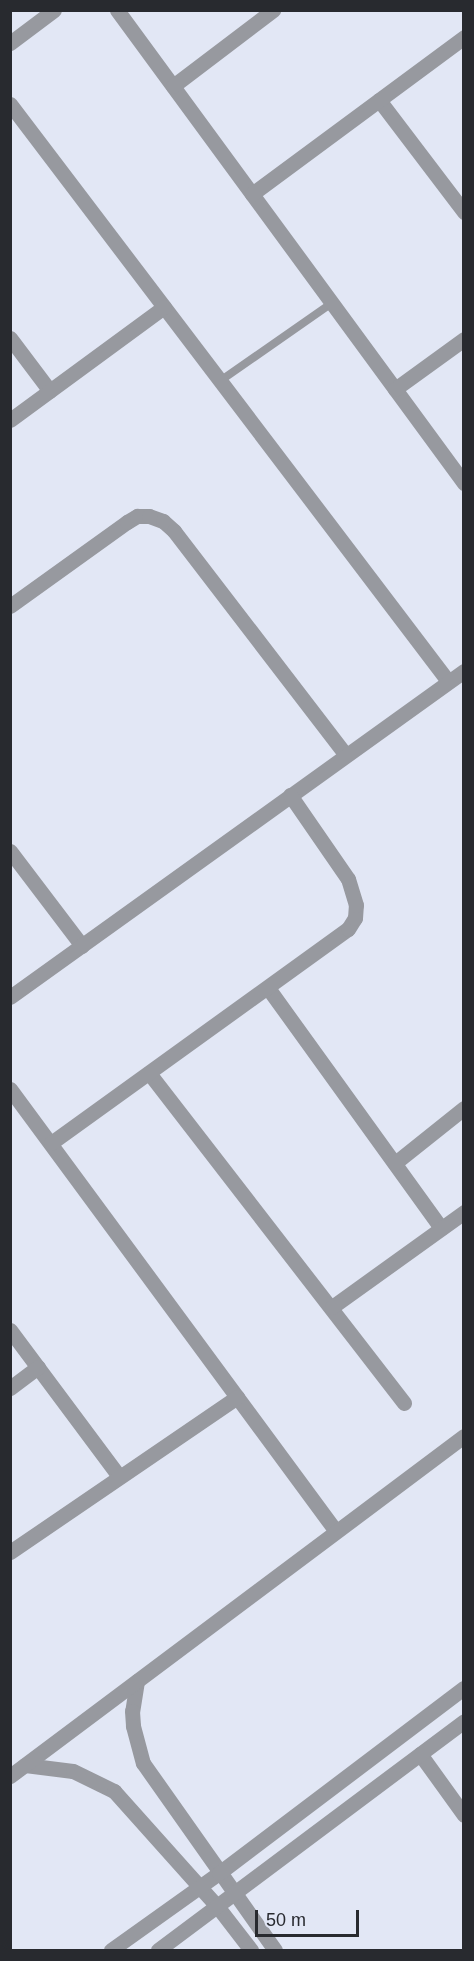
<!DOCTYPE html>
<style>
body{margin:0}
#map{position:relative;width:474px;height:1961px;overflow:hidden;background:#e2e7f5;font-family:Arial,sans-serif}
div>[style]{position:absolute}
.service>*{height:8px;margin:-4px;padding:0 4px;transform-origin:4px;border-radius:4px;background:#97999f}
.minor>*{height:15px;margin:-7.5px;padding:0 7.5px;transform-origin:7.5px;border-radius:7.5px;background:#97999f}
.tertiary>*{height:15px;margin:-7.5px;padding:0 7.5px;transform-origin:7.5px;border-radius:7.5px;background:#97999f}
span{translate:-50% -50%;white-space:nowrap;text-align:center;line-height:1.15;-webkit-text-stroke:6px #e2e7f5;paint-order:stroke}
.frame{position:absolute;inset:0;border:12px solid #282a2f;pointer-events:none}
.scale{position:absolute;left:255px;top:1910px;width:104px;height:27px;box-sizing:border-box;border:3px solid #282a2f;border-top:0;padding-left:8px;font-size:18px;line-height:21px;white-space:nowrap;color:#282a2f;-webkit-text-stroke:4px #e2e7f5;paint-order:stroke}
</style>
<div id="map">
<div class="service">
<div style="left:220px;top:381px;width:136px;rotate:-34.9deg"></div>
</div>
<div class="minor">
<div style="left:117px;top:10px;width:587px;rotate:53.74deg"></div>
<div style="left:10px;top:43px;width:55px;rotate:-36.9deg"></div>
<div style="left:173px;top:86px;width:126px;rotate:-37.2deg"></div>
<div style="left:379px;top:100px;width:141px;rotate:52.8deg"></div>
<div style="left:10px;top:104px;width:724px;rotate:52.8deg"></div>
<div style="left:252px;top:194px;width:264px;rotate:-36.5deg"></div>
<div style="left:10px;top:338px;width:66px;rotate:53deg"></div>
<div style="left:395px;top:389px;width:85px;rotate:-35.9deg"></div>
<div style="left:10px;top:420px;width:191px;rotate:-36.3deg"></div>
<div style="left:10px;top:606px;width:144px;rotate:-35.7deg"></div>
<div style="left:127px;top:522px;width:12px;rotate:-31deg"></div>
<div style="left:137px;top:516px;width:12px"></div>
<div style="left:149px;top:516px;width:15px;rotate:20deg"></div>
<div style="left:163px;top:521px;width:15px;rotate:42deg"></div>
<div style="left:174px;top:531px;width:282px;rotate:52.5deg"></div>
<div style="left:10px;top:851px;width:119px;rotate:52.8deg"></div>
<div style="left:268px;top:988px;width:296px;rotate:54.2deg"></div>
<div style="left:10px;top:997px;width:559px;rotate:-35.68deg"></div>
<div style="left:149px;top:1073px;width:417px;rotate:52.3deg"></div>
<div style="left:10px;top:1089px;width:548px;rotate:53.61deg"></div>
<div style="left:51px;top:1143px;width:366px;rotate:-35.8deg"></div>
<div style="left:348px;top:929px;width:13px;rotate:-58deg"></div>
<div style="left:355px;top:918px;width:13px;rotate:-86deg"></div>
<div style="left:356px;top:905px;width:27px;rotate:-107deg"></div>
<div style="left:348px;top:879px;width:102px;rotate:-124.6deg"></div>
<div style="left:395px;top:1163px;width:88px;rotate:-38.6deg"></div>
<div style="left:332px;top:1307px;width:163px;rotate:-35.7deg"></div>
<div style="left:10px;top:1330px;width:182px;rotate:53.3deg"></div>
<div style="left:10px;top:1388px;width:35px;rotate:-37deg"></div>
<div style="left:10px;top:1552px;width:275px;rotate:-34.3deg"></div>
<div style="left:137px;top:1681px;width:30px;rotate:99deg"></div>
<div style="left:132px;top:1711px;width:15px;rotate:86deg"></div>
<div style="left:133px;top:1726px;width:38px;rotate:75deg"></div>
<div style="left:143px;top:1763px;width:229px;rotate:54.8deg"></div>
<div style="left:420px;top:1754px;width:75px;rotate:54.2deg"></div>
<div style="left:25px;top:1765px;width:48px;rotate:7.1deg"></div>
<div style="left:73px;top:1771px;width:46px;rotate:26deg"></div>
<div style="left:114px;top:1791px;width:154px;rotate:48.2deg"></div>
<div style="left:217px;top:1906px;width:56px;rotate:52.3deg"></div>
<div style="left:111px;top:1950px;width:133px;rotate:-35.5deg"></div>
<div style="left:219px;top:1873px;width:307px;rotate:-37.1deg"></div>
<div style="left:158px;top:1950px;width:382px;rotate:-36.8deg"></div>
</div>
<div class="tertiary">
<div style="left:10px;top:1776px;width:567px;rotate:-36.83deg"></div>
</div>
<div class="frame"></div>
<div class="scale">50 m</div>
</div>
